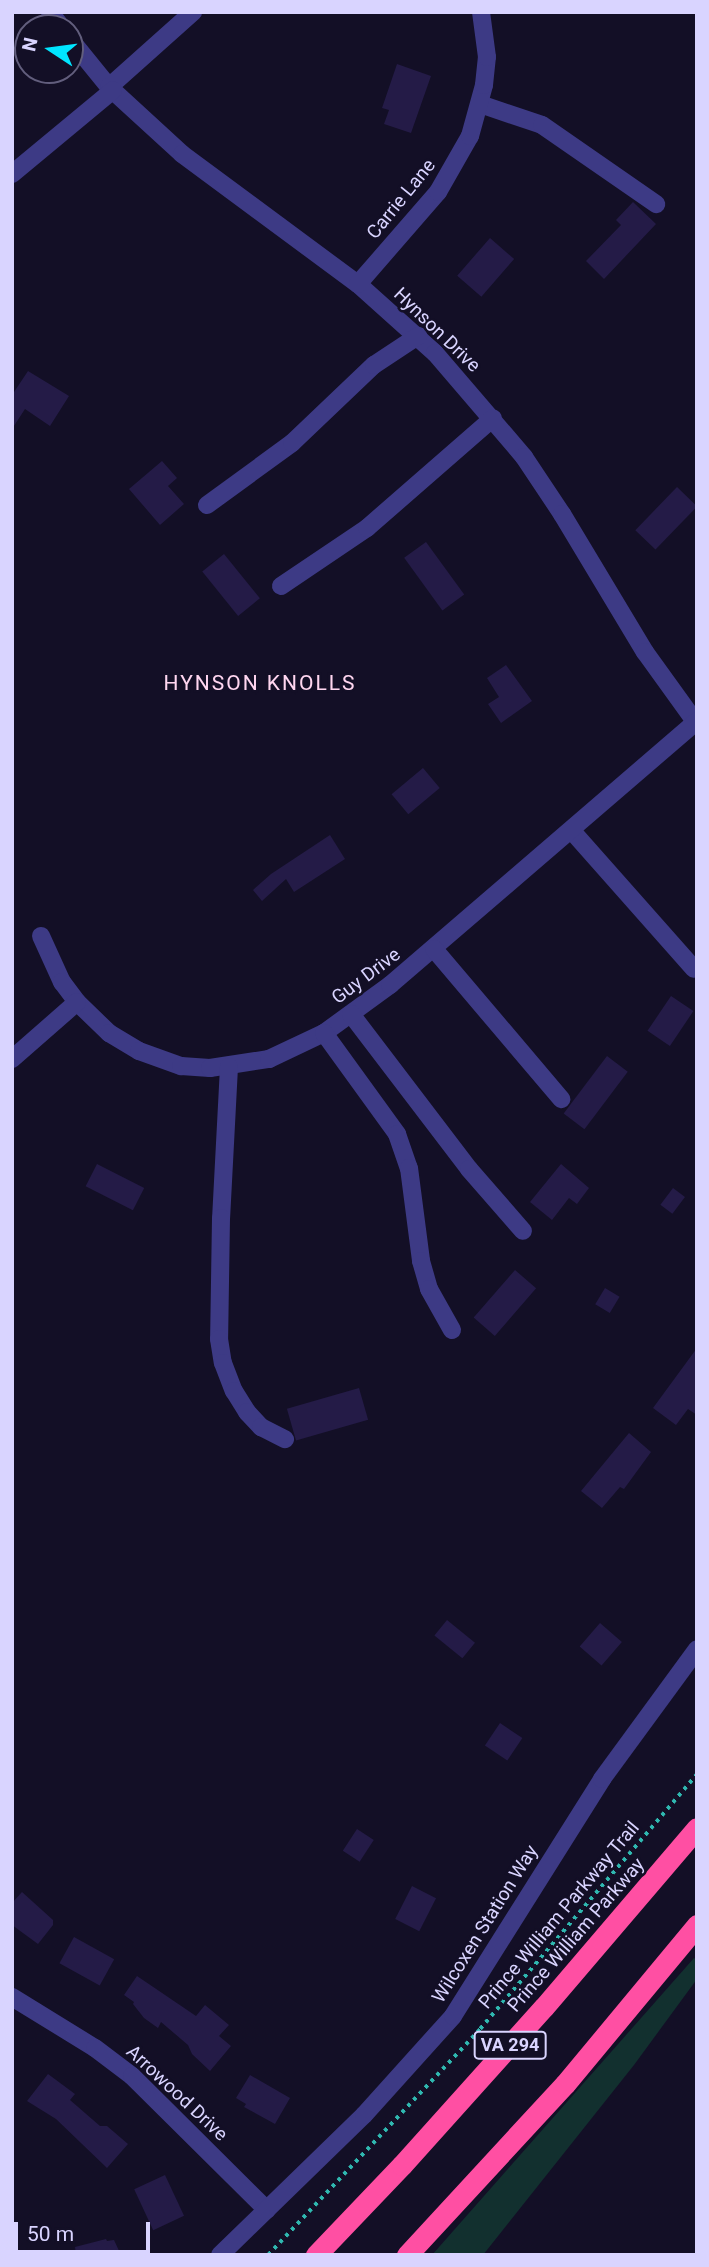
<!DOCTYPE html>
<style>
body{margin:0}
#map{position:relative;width:709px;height:2267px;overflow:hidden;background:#130f26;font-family:Roboto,sans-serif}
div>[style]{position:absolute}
.green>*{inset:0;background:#12302f}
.building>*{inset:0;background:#241b47;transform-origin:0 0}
.path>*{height:3.5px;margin-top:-1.75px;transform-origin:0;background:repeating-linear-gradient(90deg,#2fb8b0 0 3.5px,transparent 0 8.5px)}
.minor>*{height:18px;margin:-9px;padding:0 9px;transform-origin:9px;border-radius:9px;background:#3d3a85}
.highway>*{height:21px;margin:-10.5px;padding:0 10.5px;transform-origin:10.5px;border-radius:10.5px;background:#ff4fa3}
span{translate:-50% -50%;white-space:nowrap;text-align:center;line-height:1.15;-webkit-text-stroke:5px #130f26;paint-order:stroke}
.shield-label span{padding:2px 5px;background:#130f26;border:2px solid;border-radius:5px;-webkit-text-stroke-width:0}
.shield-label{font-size:18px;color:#d9d4ff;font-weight:700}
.street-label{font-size:19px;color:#d9d4ff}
.neighbourhood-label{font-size:21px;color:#ffd6f0;letter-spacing:2px}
.frame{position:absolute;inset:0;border:14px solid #d9d4ff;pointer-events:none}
.north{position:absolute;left:14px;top:14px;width:70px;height:70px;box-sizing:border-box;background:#130f26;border:2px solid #625e7d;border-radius:50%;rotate:283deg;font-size:19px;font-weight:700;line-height:28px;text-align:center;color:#d9d4ff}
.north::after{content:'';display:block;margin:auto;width:24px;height:32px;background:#00e5ff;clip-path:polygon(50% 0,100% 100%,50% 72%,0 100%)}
.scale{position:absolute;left:14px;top:2222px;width:136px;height:32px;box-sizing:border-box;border:4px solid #d9d4ff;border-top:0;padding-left:9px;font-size:21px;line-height:24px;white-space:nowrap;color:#d9d4ff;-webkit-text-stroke:5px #130f26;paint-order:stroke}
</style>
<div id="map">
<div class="green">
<div style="clip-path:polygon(694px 1958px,697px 1960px,697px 1979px,634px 2065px,483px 2255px,432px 2255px)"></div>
</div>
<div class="building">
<div style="clip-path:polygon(397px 64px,431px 76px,411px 133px,384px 124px,389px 110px,382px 108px)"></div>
<div style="clip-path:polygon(633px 202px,656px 224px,604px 279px,586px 261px,621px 225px,616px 220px)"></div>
<div style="left:490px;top:238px;width:32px;height:50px;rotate:41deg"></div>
<div style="clip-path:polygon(28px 371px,69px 396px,50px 426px,25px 409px,12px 429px,12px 395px)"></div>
<div style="clip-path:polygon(162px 461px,177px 478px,168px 486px,184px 504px,160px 525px,129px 489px)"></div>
<div style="left:677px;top:487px;width:28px;height:60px;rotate:44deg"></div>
<div style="left:426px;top:542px;width:65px;height:27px;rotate:54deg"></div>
<div style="left:224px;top:554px;width:57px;height:28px;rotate:51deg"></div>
<div style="clip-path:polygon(506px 665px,532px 701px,501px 723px,488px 704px,499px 697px,487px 678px)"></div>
<div style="left:423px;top:768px;width:26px;height:41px;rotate:50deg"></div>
<div style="clip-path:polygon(330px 835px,345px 859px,294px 892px,286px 879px,262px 901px,253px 890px,271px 874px)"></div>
<div style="left:671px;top:996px;width:27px;height:42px;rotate:34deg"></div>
<div style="left:607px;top:1056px;width:26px;height:72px;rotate:37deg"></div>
<div style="left:97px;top:1164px;width:53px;height:25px;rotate:27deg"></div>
<div style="clip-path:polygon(561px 1164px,589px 1188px,577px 1204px,569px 1198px,552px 1220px,530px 1202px)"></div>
<div style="left:673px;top:1188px;width:15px;height:21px;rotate:37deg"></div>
<div style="left:515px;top:1270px;width:28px;height:63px;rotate:41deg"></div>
<div style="left:605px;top:1288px;width:17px;height:19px;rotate:31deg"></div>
<div style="clip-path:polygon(697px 1348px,697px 1415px,688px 1409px,676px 1425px,653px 1408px)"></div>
<div style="left:359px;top:1388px;width:33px;height:75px;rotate:74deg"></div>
<div style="clip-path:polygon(629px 1433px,651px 1452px,624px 1489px,620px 1487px,602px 1508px,581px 1491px)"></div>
<div style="left:447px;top:1620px;width:36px;height:20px;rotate:39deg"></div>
<div style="left:600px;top:1623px;width:29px;height:31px;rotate:41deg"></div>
<div style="left:500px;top:1723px;width:27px;height:27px;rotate:34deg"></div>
<div style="left:357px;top:1829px;width:20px;height:26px;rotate:33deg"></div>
<div style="left:412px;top:1886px;width:27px;height:37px;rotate:27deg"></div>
<div style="clip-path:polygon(22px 1892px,53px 1920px,53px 1925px,38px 1944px,12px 1925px,12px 1903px)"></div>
<div style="left:74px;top:1937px;width:46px;height:30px;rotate:29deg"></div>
<div style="clip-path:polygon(137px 1976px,196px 2016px,205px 2005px,229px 2025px,219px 2036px,231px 2046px,210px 2071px,192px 2054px,188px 2045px,161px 2022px,158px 2028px,144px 2018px,133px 2004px,134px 2002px,124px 1995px)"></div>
<div style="clip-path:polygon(48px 2074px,75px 2094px,70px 2100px,100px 2126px,107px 2126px,128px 2144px,107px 2168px,56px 2119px,27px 2101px)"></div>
<div style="clip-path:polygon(250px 2075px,290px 2098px,275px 2124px,244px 2107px,246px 2104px,236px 2098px)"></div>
<div style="left:165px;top:2175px;width:45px;height:34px;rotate:65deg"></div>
<div style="clip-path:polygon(106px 2239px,107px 2241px,114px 2240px,121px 2255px,76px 2255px,75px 2247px)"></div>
</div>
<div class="path">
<div style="left:268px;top:2255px;width:310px;rotate:-46.8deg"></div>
<div style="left:480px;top:2029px;width:335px;rotate:-49.6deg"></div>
</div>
<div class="minor">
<div style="left:50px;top:12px;width:20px;rotate:53deg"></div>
<div style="left:70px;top:39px;width:62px;rotate:50.9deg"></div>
<div style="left:109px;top:87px;width:99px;rotate:42.5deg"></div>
<div style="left:182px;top:154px;width:219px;rotate:36.5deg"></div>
<div style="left:358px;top:284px;width:103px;rotate:41.9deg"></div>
<div style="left:435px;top:353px;width:137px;rotate:49.4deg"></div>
<div style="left:524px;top:457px;width:69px;rotate:56.3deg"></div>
<div style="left:562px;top:514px;width:161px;rotate:59deg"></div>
<div style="left:645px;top:652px;width:89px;rotate:54.2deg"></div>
<div style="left:109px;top:87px;width:113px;rotate:-41.8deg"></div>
<div style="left:480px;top:104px;width:65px;rotate:18.7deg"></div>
<div style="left:542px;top:125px;width:139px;rotate:34.7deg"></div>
<div style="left:12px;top:174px;width:131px;rotate:-39.7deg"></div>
<div style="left:358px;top:284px;width:122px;rotate:-49deg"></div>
<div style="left:438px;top:192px;width:64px;rotate:-60.3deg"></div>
<div style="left:470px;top:136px;width:53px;rotate:-74.6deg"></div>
<div style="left:484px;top:85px;width:28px;rotate:-84deg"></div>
<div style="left:487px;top:57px;width:45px;rotate:-97.6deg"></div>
<div style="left:207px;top:505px;width:105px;rotate:-36.1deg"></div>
<div style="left:292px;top:443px;width:113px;rotate:-43.6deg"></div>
<div style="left:374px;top:365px;width:53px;rotate:-33.4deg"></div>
<div style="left:281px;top:586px;width:104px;rotate:-34deg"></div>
<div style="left:367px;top:528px;width:167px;rotate:-41.1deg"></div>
<div style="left:572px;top:831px;width:184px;rotate:48.5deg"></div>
<div style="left:41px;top:936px;width:51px;rotate:65.5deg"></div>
<div style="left:62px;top:982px;width:25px;rotate:53deg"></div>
<div style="left:77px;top:1002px;width:45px;rotate:44.1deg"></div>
<div style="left:109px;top:1033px;width:35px;rotate:31deg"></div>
<div style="left:139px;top:1051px;width:45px;rotate:19.7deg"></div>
<div style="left:181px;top:1066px;width:29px;rotate:4deg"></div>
<div style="left:210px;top:1068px;width:60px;rotate:-8.7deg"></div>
<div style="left:269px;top:1059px;width:61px;rotate:-25.3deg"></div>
<div style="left:324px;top:1033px;width:82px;rotate:-36deg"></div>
<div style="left:390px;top:985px;width:405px;rotate:-40.7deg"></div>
<div style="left:434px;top:949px;width:197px;rotate:49.7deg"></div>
<div style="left:351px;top:1014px;width:195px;rotate:52.7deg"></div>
<div style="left:469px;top:1169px;width:82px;rotate:48.9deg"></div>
<div style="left:324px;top:1033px;width:125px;rotate:54.1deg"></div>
<div style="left:397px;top:1134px;width:36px;rotate:71deg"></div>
<div style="left:409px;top:1168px;width:94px;rotate:82.6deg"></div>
<div style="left:421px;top:1261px;width:29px;rotate:74deg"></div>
<div style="left:429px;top:1289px;width:47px;rotate:60.7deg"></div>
<div style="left:12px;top:1059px;width:86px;rotate:-41.2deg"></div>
<div style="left:229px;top:1067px;width:151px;rotate:93deg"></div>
<div style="left:221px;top:1218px;width:121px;rotate:90.9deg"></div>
<div style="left:219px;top:1339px;width:24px;rotate:81deg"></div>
<div style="left:223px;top:1363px;width:30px;rotate:69deg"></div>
<div style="left:234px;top:1391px;width:25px;rotate:58deg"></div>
<div style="left:247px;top:1412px;width:21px;rotate:47deg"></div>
<div style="left:261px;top:1427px;width:27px;rotate:27deg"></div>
<div style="left:12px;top:1997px;width:97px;rotate:31.6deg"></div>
<div style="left:95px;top:2048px;width:46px;rotate:37.1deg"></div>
<div style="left:132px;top:2076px;width:190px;rotate:44.8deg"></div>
<div style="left:220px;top:2255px;width:201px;rotate:-44.2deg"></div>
<div style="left:364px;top:2115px;width:133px;rotate:-48deg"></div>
<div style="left:453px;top:2016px;width:280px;rotate:-57.8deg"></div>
<div style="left:602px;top:1779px;width:161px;rotate:-53.8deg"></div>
</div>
<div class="highway">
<div style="left:316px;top:2255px;width:124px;rotate:-46.3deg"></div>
<div style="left:402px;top:2165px;width:212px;rotate:-48.1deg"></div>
<div style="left:544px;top:2007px;width:235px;rotate:-49.5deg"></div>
<div style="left:407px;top:2255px;width:233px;rotate:-47.3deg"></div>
<div style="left:565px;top:2084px;width:207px;rotate:-50.3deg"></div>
</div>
<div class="shield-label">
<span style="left:510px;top:2045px">VA 294</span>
</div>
<div class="street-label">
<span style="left:401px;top:199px;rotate:-51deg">Carrie Lane</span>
<span style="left:437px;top:330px;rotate:44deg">Hynson Drive</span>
<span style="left:366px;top:976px;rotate:-37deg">Guy Drive</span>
<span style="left:559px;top:1915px;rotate:-50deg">Prince William Parkway Trail</span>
<span style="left:485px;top:1924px;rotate:-58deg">Wilcoxen Station Way</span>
<span style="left:576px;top:1935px;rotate:-49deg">Prince William Parkway</span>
<span style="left:177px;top:2093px;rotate:43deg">Arrowood Drive</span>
</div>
<div class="neighbourhood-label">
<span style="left:260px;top:683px">HYNSON KNOLLS</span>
</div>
<div class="frame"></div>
<div class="north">N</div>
<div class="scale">50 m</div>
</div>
